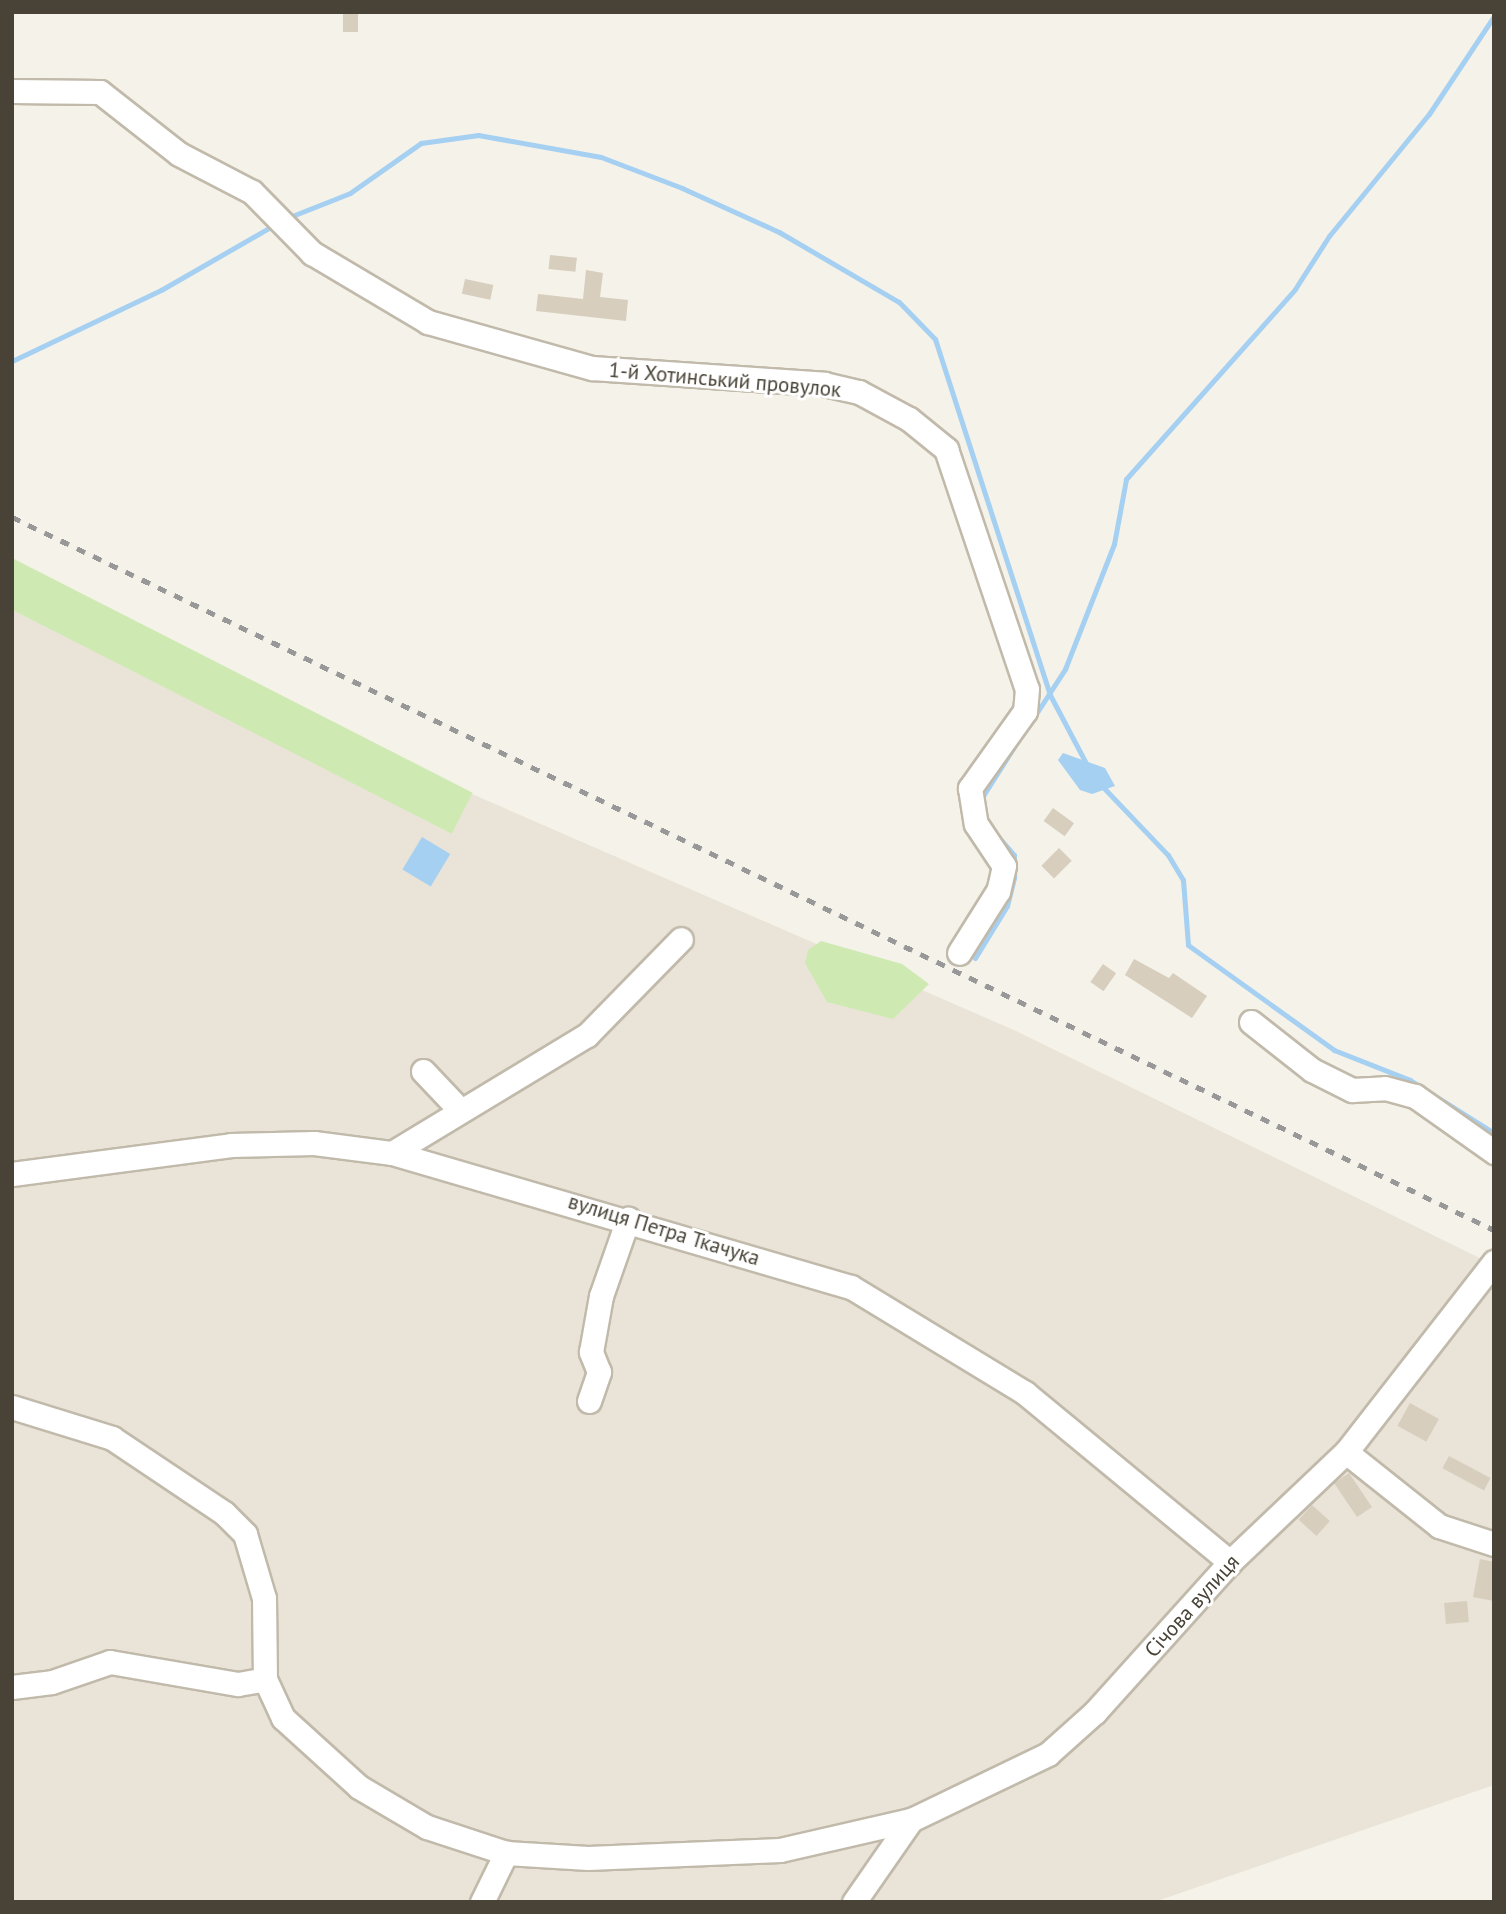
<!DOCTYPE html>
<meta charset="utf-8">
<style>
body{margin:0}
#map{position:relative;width:1506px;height:1914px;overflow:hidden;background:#f5f2e9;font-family:"PT Sans",sans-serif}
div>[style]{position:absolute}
.residential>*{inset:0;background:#e9e4d7}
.green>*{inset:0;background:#ceeab2;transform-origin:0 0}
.water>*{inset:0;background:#a5d0f2;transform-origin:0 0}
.stream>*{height:5px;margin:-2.5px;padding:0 2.5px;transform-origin:2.5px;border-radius:2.5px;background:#a5d0f2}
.building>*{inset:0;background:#d7cebe;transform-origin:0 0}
.roads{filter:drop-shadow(2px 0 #c1baab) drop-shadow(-2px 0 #c1baab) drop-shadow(0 2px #c1baab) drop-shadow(0 -2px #c1baab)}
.minor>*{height:23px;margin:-11.5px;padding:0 11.5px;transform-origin:11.5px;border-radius:11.5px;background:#fff}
.rail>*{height:5px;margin-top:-2.5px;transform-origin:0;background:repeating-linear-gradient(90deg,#989898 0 9px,transparent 0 18px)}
span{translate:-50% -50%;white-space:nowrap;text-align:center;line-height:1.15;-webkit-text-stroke:6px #fff;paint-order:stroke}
.street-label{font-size:21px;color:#494337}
.frame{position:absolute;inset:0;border:14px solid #494337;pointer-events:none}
</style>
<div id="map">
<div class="residential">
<div style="clip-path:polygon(12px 604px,452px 828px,472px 794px,1016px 1031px,1494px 1265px,1494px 1785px,1154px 1902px,12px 1902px)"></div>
</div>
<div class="green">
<div style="left:12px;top:558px;width:517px;height:46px;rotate:27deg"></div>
<div style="clip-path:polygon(821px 941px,902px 964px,929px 984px,893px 1019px,827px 1002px,805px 963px,808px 950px)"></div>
</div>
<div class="water">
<div style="clip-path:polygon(1063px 753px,1105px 768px,1115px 786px,1092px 794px,1080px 790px,1058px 760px)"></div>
<div style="left:422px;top:837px;width:33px;height:38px;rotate:31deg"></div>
</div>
<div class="stream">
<div style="left:287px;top:218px;width:68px;rotate:-21.6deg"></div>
<div style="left:350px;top:193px;width:87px;rotate:-35.2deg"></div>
<div style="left:421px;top:143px;width:58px;rotate:-8deg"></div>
<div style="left:478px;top:135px;width:125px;rotate:10.1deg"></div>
<div style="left:601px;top:157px;width:87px;rotate:20.9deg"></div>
<div style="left:682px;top:188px;width:107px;rotate:24.4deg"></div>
<div style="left:779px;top:232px;width:139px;rotate:30.3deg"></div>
<div style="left:899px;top:302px;width:52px;rotate:45.8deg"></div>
<div style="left:935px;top:339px;width:372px;rotate:72.1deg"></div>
<div style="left:1049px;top:693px;width:81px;rotate:62.2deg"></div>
<div style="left:12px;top:361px;width:165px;rotate:-25.5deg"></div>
<div style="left:161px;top:290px;width:133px;rotate:-29.9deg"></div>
<div style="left:1032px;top:720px;width:61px;rotate:-57.1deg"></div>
<div style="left:1065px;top:669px;width:134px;rotate:-68.6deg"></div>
<div style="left:1114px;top:544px;width:66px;rotate:-79.5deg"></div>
<div style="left:1126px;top:479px;width:254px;rotate:-48.3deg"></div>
<div style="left:1295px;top:289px;width:63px;rotate:-57.3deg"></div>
<div style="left:1329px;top:236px;width:158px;rotate:-50.7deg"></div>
<div style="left:1429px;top:114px;width:118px;rotate:-56.4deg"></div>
<div style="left:1101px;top:785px;width:97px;rotate:46.3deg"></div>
<div style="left:1168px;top:855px;width:29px;rotate:59deg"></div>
<div style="left:1183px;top:880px;width:65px;rotate:85.6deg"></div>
<div style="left:1188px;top:945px;width:180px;rotate:35.7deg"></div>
<div style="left:1334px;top:1050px;width:82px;rotate:21.5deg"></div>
<div style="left:1410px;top:1080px;width:99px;rotate:32.2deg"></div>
<div style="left:981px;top:799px;width:80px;rotate:-57.7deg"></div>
<div style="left:975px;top:958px;width:61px;rotate:-58.4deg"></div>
<div style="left:1007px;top:906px;width:30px;rotate:-76deg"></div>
<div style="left:1014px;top:877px;width:22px;rotate:-90deg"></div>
<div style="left:1014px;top:855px;width:29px;rotate:-131deg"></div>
</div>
<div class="building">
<div style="left:343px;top:12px;width:15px;height:20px"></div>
<div style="left:550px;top:255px;width:27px;height:14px;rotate:6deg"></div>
<div style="clip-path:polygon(586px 270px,603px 273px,600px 297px,628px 300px,626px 321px,536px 311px,538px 294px,583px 299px)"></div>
<div style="left:465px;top:279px;width:29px;height:15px;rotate:12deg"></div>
<div style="left:1053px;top:808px;width:26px;height:16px;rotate:36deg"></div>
<div style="left:1059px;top:848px;width:18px;height:25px;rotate:45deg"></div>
<div style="clip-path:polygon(1134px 959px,1169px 978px,1173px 973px,1207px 996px,1192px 1018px,1125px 975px)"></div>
<div style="left:1103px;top:964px;width:16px;height:22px;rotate:35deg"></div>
<div style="left:1410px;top:1403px;width:33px;height:26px;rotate:29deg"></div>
<div style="left:1449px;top:1456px;width:47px;height:14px;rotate:28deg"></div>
<div style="left:1349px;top:1473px;width:41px;height:18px;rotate:56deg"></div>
<div style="left:1312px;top:1505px;width:24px;height:20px;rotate:42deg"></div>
<div style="clip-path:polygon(1480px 1559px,1494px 1562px,1494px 1601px,1473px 1597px)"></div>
<div style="left:1467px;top:1601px;width:21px;height:23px;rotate:85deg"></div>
</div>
<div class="roads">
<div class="minor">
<div style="left:12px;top:91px;width:88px;rotate:0.7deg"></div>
<div style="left:100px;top:92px;width:100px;rotate:38.1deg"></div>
<div style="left:179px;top:154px;width:82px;rotate:27.5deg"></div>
<div style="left:252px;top:192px;width:86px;rotate:45.5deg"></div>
<div style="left:312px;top:253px;width:135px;rotate:30.7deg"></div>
<div style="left:428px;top:322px;width:170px;rotate:15.7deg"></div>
<div style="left:592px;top:368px;width:233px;rotate:3.9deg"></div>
<div style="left:824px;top:384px;width:36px;rotate:13deg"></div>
<div style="left:859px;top:392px;width:57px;rotate:28.4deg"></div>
<div style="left:909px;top:419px;width:48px;rotate:39deg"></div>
<div style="left:946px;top:449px;width:253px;rotate:71.4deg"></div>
<div style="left:1027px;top:689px;width:22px;rotate:95deg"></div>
<div style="left:1025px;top:711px;width:95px;rotate:125.5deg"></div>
<div style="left:970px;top:788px;width:36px;rotate:81deg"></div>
<div style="left:976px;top:824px;width:50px;rotate:56.3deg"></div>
<div style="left:1004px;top:866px;width:26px;rotate:103deg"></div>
<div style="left:998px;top:891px;width:73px;rotate:122.2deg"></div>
<div style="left:1251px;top:1022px;width:78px;rotate:38.2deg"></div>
<div style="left:1312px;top:1070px;width:45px;rotate:26.6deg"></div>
<div style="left:1352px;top:1090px;width:33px;rotate:-3deg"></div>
<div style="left:1385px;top:1088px;width:31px;rotate:15deg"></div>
<div style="left:1415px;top:1096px;width:97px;rotate:35.3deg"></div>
<div style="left:423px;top:1071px;width:52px;rotate:46.5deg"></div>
<div style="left:392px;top:1153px;width:228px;rotate:-31.2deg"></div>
<div style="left:587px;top:1035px;width:134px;rotate:-45.6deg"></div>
<div style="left:12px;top:1174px;width:221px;rotate:-7.5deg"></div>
<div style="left:231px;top:1145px;width:83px;rotate:-1.4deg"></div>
<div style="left:314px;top:1143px;width:79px;rotate:7.3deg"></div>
<div style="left:392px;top:1153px;width:478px;rotate:16.3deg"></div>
<div style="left:851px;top:1287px;width:204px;rotate:31.3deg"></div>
<div style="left:1025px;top:1393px;width:266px;rotate:39.5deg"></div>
<div style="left:589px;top:1401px;width:31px;rotate:-71deg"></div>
<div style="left:599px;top:1372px;width:22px;rotate:-112deg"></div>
<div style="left:591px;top:1352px;width:57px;rotate:-79.9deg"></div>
<div style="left:601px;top:1296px;width:82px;rotate:-70.7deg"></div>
<div style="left:12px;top:1407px;width:105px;rotate:17.2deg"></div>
<div style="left:112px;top:1438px;width:135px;rotate:33.8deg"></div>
<div style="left:224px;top:1513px;width:30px;rotate:45deg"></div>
<div style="left:245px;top:1534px;width:67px;rotate:73.5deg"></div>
<div style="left:264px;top:1598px;width:81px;rotate:89.3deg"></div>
<div style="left:265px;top:1679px;width:43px;rotate:65.2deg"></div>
<div style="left:283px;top:1718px;width:103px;rotate:42.2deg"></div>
<div style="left:359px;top:1787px;width:79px;rotate:30.5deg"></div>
<div style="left:427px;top:1827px;width:83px;rotate:18.2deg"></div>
<div style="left:506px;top:1853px;width:82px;rotate:3.5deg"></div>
<div style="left:588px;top:1858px;width:192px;rotate:-2.4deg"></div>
<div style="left:780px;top:1850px;width:134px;rotate:-12.9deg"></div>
<div style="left:1346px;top:1452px;width:119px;rotate:38.5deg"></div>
<div style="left:1439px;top:1526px;width:58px;rotate:18.1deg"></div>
<div style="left:12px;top:1687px;width:40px;rotate:-7.1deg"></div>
<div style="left:52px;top:1682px;width:61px;rotate:-19deg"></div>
<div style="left:110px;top:1662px;width:130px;rotate:9.8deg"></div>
<div style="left:238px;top:1684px;width:27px;rotate:-10deg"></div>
<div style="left:482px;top:1902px;width:55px;rotate:-63.9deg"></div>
<div style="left:854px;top:1902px;width:100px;rotate:-55.2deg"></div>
<div style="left:911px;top:1820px;width:152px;rotate:-25.7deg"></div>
<div style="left:1048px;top:1754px;width:63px;rotate:-41.8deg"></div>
<div style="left:1095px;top:1712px;width:202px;rotate:-48deg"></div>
<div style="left:1230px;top:1562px;width:160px;rotate:-43.5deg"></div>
<div style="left:1346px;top:1452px;width:241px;rotate:-52.1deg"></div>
</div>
</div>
<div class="rail">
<div style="left:12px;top:517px;width:1645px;rotate:25.69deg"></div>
</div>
<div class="street-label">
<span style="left:725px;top:380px;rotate:5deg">1-й Хотинський провулок</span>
<span style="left:664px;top:1230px;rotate:17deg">вулиця Петра Ткачука</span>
<span style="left:1192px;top:1606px;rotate:-48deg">Січова вулиця</span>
</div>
<div class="frame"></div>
</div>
